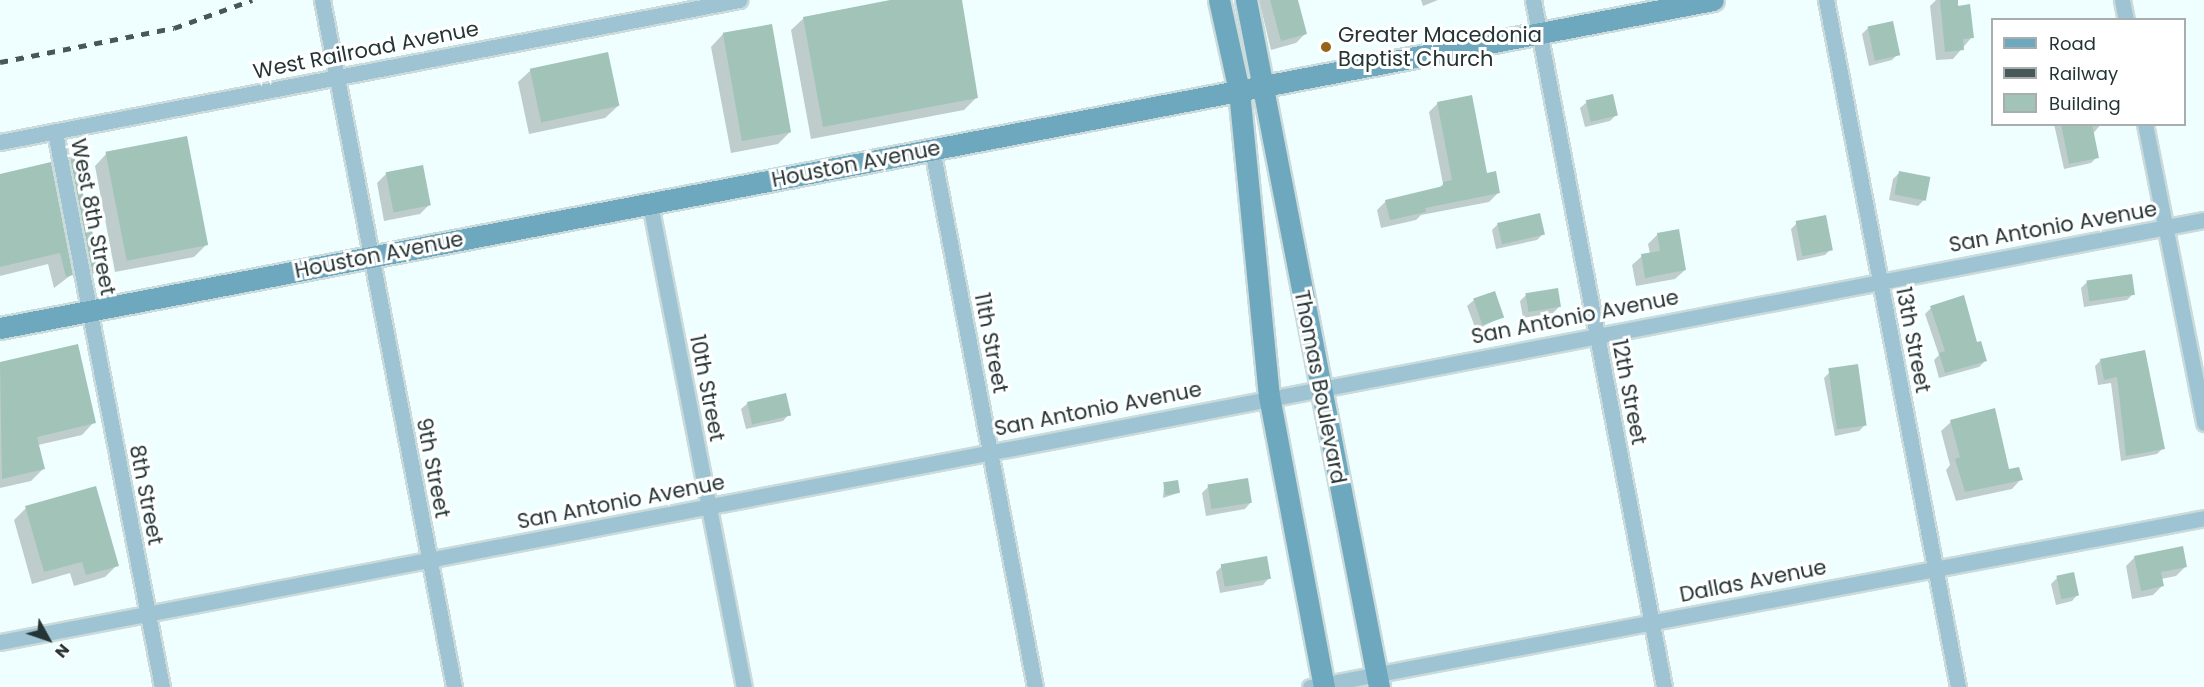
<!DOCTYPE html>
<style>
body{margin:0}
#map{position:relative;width:2204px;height:687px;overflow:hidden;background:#efffff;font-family:Poppins,sans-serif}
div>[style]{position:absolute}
.shadow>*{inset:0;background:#0003}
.building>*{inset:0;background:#a2c4b8;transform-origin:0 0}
.roads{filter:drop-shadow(2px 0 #cbdada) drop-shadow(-2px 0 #cbdada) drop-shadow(0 2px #cbdada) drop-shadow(0 -2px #cbdada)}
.street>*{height:15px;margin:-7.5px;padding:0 7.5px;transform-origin:7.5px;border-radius:7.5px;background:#9ec4d3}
.secondary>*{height:21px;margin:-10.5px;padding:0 10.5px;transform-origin:10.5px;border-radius:10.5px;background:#6da8be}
.rail>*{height:4.5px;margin-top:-2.25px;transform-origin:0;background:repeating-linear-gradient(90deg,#485757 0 8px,transparent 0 16px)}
.dots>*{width:16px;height:16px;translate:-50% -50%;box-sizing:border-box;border:3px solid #fff;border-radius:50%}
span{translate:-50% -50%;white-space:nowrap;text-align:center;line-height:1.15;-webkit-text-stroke:6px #fff;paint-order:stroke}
.poi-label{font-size:21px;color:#253434}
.left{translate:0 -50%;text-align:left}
.street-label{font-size:21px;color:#253434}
.legend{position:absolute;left:1991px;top:18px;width:195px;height:108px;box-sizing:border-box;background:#fff;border:2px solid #a8aeae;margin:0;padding:8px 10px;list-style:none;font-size:18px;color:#253434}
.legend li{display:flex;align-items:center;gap:12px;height:30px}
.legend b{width:30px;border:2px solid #a8aeae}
.north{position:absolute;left:18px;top:609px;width:60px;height:60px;-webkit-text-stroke:4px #fff;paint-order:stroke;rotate:130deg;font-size:16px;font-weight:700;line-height:24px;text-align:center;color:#253434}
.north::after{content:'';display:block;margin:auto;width:21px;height:27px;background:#253434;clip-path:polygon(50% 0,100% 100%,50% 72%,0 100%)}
</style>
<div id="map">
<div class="shadow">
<div style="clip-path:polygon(898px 0,961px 0,977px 97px,964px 110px,811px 139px,791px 30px,804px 18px)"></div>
<div style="clip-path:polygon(1259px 0,1297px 0,1305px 34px,1296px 43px,1271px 50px)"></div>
<div style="clip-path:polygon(1421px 0,1438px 0,1423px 6px)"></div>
<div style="clip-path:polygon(1936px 0,1956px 0,1972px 37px,1953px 59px,1936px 60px,1930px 6px)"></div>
<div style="clip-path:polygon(1868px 28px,1898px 54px,1892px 60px,1869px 66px,1862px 34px)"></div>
<div style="clip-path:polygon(723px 34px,790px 132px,778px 144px,731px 153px,711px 47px)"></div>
<div style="clip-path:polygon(531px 70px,618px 106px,605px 118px,529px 134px,518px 82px)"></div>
<div style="clip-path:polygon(1587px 102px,1616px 115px,1610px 121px,1585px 127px,1580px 108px)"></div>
<div style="clip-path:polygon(1438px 103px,1498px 193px,1489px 202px,1421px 215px,1416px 220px,1381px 228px,1377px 210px,1386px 201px,1438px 189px,1443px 184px,1429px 112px)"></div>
<div style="clip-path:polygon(2054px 124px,2101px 124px,2092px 135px,2097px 157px,2091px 163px,2064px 169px)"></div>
<div style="clip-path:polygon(107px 153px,206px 245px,194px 257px,115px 272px,95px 166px)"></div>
<div style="clip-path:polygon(71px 159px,99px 268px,87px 280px,58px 171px)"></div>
<div style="clip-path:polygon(50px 164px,71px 275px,54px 288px,48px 264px,0 276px,0 176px)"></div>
<div style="clip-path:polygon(422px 167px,429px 205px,420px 214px,384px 221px,377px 183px,386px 174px)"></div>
<div style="clip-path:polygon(1899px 173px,1924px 200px,1918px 206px,1889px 200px,1893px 179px)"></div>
<div style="clip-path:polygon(1797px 223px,1831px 249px,1825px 255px,1797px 261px,1791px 229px)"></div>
<div style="clip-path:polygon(1498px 224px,1543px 234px,1537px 240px,1496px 249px,1492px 230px)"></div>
<div style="clip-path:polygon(1658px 234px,1685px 270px,1675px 279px,1636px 286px,1632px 265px,1642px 256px,1650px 254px,1648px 244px)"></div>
<div style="clip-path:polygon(2087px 282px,2133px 294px,2127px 300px,2084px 307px,2081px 288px)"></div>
<div style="clip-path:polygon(1526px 295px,1559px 307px,1553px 313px,1523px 318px,1520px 301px)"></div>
<div style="clip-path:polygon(1474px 300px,1503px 316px,1476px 330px,1467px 306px)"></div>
<div style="clip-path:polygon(1931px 308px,1976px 344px,1985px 361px,1979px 367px,1939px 378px,1934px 360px,1939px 355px,1925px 314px)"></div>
<div style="clip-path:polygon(77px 346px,94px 422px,82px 435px,38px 445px,43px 469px,31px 481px,0 488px,0 364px)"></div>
<div style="clip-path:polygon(2144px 352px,2163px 448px,2157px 454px,2121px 461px,2111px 383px,2098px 385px,2095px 366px,2101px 360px)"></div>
<div style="clip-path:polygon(1830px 372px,1865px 425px,1859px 431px,1835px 436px,1824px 378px)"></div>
<div style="clip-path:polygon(748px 403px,789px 414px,783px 421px,746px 429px,741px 409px)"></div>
<div style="clip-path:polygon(1951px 422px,2008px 471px,2021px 479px,2012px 489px,1956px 501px,1946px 470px,1950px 465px,1941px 431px)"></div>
<div style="clip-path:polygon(1164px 484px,1178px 493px,1163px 498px)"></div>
<div style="clip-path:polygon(1209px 486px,1251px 502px,1245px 509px,1206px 516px,1202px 493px)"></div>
<div style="clip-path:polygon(26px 508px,117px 565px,105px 577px,74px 586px,70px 573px,32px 584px,14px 520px)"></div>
<div style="clip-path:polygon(2135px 557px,2186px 566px,2176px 576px,2161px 579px,2162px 586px,2153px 595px,2132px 599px,2126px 566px)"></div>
<div style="clip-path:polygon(1222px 566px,1269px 578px,1263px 585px,1220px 593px,1216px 572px)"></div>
<div style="clip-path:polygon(2057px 578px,2078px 594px,2072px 601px,2056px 605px,2051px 584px)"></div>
</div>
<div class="building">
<div style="clip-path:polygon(890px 0,962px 0,978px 98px,823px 127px,803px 17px)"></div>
<div style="clip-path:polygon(1270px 0,1298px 0,1307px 34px,1281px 41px)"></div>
<div style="clip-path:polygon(1940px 0,1958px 0,1958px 6px,1970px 4px,1974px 38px,1963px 39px,1964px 50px,1945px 52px)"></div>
<div style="left:1893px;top:21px;width:35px;height:26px;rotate:78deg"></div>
<div style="left:772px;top:24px;width:110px;height:50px;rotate:80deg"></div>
<div style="left:608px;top:52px;width:55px;height:80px;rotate:78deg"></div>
<div style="left:1613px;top:94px;width:22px;height:28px;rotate:77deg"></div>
<div style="clip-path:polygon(1472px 95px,1487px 173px,1496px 171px,1500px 193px,1425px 208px,1426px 212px,1390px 220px,1385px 200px,1443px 186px,1443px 182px,1452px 180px,1437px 102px)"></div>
<div style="clip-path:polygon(2061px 124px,2092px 124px,2099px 158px,2069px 164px)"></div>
<div style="left:187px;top:136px;width:111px;height:83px;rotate:79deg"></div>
<div style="clip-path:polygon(74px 156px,101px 268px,92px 271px,70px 157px)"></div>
<div style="clip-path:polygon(51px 162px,73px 275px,66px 277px,60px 253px,0 267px,0 174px)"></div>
<div style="left:423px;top:165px;width:41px;height:38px;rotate:79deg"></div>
<div style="left:1899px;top:171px;width:32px;height:24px;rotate:11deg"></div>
<div style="left:1540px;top:213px;width:22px;height:44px;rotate:77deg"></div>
<div style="left:1826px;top:215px;width:36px;height:31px;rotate:79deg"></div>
<div style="clip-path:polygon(1679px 229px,1686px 270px,1645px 278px,1641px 254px,1660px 251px,1657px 233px)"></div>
<div style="left:2132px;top:274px;width:21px;height:46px;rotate:82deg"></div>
<div style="left:1558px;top:288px;width:19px;height:33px;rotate:81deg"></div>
<div style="left:1495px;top:291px;width:28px;height:23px;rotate:71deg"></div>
<div style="clip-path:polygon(1964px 295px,1977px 342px,1981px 341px,1987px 361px,1945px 373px,1939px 353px,1945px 351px,1930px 306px)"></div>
<div style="clip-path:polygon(78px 344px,96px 423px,37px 437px,45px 469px,2px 479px,0 362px)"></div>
<div style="clip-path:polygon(2145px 350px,2165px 449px,2126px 456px,2117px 377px,2104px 380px,2100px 359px)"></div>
<div style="left:1858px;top:364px;width:62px;height:30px;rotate:82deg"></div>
<div style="left:786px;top:393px;width:23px;height:40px;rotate:77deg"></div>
<div style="clip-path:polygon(1995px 408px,2009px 469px,2019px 467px,2023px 480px,1965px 492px,1955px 459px,1960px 457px,1950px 420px)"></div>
<div style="left:1248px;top:478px;width:25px;height:41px;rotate:81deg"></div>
<div style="left:1178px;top:480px;width:13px;height:15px;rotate:81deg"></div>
<div style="clip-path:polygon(96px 486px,119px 566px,86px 575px,82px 562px,44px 572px,25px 506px)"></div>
<div style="clip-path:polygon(2183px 546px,2187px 567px,2161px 572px,2164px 586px,2141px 591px,2134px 556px)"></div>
<div style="left:1267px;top:556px;width:23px;height:47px;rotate:80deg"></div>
<div style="left:2074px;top:572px;width:24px;height:18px;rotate:78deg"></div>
</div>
<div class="roads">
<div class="street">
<div style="left:322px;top:0;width:700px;rotate:79.12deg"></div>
<div style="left:1533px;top:0;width:699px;rotate:79.2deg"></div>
<div style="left:1826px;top:0;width:700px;rotate:79.12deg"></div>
<div style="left:2122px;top:0;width:20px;rotate:79deg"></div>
<div style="left:2145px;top:124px;width:305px;rotate:78.8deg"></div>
<div style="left:55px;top:132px;width:565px;rotate:79.09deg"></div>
<div style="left:0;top:142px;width:753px;rotate:-10.88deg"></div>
<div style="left:932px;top:149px;width:548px;rotate:79.16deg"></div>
<div style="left:650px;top:204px;width:492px;rotate:79deg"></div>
<div style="left:0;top:642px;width:2244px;rotate:-10.84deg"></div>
<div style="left:1310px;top:687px;width:910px;rotate:-10.7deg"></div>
</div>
<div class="secondary">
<div style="left:1219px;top:0;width:93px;rotate:77.6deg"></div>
<div style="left:1239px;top:91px;width:306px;rotate:84.4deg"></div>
<div style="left:1269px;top:396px;width:296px;rotate:79.3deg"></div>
<div style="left:1246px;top:0;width:700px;rotate:79.04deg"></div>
<div style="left:0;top:328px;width:1744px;rotate:-10.84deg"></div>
</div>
</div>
<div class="rail">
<div style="left:0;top:62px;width:177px;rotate:-11.1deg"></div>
<div style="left:174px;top:28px;width:83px;rotate:-19.7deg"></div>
</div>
<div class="dots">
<div style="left:1326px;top:47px;background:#976219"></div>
</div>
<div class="poi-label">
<span class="left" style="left:1338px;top:47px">Greater Macedonia<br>Baptist Church</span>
</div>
<div class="street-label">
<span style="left:366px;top:50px;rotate:-11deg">West Railroad Avenue</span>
<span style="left:856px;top:164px;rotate:-11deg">Houston Avenue</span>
<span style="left:93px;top:217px;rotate:79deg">West 8th Street</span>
<span style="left:2053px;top:227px;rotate:-10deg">San Antonio Avenue</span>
<span style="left:379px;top:255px;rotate:-11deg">Houston Avenue</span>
<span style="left:1575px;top:317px;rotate:-11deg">San Antonio Avenue</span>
<span style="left:1913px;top:340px;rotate:79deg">13th Street</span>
<span style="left:991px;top:343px;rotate:79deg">11th Street</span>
<span style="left:1320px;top:387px;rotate:79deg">Thomas Boulevard</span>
<span style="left:707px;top:388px;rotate:79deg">10th Street</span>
<span style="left:1629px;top:392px;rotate:79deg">12th Street</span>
<span style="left:1098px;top:409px;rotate:-11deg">San Antonio Avenue</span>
<span style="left:433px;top:468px;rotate:79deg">9th Street</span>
<span style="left:146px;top:495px;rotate:79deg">8th Street</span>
<span style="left:621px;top:502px;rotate:-11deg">San Antonio Avenue</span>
<span style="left:1753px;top:581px;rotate:-11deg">Dallas Avenue</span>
</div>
<ul class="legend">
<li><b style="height:8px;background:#6da8be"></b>Road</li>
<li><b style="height:8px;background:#485757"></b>Railway</li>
<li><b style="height:16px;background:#a2c4b8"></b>Building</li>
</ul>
<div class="north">N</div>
</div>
